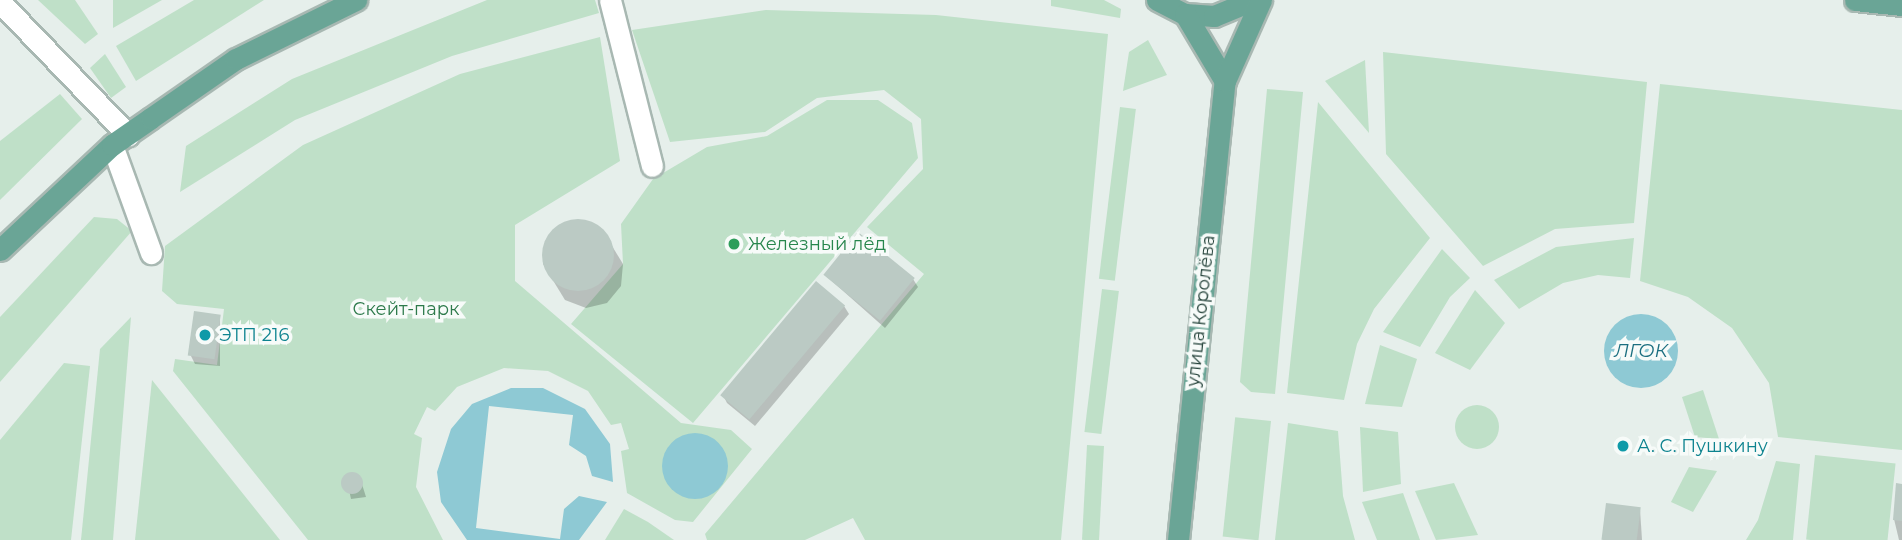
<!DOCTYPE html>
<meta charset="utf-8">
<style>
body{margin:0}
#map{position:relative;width:1902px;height:540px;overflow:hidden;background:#e6efeb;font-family:Montserrat,sans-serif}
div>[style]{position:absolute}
.green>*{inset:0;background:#bfe0c8;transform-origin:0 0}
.round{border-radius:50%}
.water>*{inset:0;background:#8ec9d4}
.shadow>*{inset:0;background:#0003}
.building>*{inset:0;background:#bbcac4;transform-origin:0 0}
.roads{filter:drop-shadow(2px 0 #a8b8b2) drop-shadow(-2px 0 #a8b8b2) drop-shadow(0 2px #a8b8b2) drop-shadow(0 -2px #a8b8b2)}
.minor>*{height:21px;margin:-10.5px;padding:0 10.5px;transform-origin:10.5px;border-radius:10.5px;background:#fff}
.major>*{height:21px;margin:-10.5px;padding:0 10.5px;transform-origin:10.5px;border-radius:10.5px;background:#6aa596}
.dots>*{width:19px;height:19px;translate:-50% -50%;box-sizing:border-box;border:4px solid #f7fbf9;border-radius:50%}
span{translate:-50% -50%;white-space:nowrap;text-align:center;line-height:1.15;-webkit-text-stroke:7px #f7fbf9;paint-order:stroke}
.leisure-label{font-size:18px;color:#27864d}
.left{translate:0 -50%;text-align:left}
.park-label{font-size:18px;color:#2d7a4b}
.street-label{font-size:18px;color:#24423a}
.culture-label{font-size:18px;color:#0d838f}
.water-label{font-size:19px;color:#1c6f80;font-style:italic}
</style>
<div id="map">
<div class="green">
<div style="clip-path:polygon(38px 0,75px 0,98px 34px,85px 44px)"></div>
<div style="clip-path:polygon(113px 0,162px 0,113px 28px)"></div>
<div style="clip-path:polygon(194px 0,264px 0,136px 81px,116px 46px)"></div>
<div style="clip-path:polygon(487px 0,595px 0,599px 13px,452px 56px,295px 120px,180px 192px,186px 146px,292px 79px)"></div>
<div style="clip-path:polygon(1051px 0,1104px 0,1121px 9px,1120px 18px,1051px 6px)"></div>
<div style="clip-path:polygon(766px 10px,936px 15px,1108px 34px,1061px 540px,865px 540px,853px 518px,805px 540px,707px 540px,705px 534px,924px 274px,867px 227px,923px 169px,921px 119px,884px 90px,817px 98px,765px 132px,670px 142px,632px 30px)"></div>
<div style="clip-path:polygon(600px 37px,620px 161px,515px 225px,515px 281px,681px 423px,731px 430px,752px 449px,693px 522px,675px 520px,627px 493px,621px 451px,629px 449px,621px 423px,611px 425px,588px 391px,548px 371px,504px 368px,457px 387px,435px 411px,427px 407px,414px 434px,422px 438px,416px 487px,443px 540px,308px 540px,173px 371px,175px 359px,217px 365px,224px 309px,177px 304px,162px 291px,165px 246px,303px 145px,460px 74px)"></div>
<div style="clip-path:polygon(1148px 40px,1167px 75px,1123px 91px,1129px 52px)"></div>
<div style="clip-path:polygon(1383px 52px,1647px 82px,1634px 223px,1555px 229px,1483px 266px,1386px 154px)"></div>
<div style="clip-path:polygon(105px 54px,126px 87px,111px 98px,90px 68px)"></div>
<div style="clip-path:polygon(1365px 60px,1369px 133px,1325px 81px)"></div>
<div style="clip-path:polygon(1660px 84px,1902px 110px,1902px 450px,1778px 437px,1769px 383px,1732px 328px,1688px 297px,1640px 281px)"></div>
<div style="clip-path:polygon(1267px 89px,1303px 92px,1275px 394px,1251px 392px,1240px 382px)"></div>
<div style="clip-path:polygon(60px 94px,82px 119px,0 200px,0 141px)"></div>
<div style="clip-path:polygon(827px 100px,878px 100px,912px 123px,918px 158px,693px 423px,571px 324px,623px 264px,621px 224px,653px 179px,707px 147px,767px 136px)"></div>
<div style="clip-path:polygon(1318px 102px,1430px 238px,1374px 309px,1357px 344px,1344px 400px,1287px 393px)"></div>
<div style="left:1120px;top:107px;width:16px;height:173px;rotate:7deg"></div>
<div style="clip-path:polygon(94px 217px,117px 219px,132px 231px,0 382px,0 317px)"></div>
<div style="clip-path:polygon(1634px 238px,1630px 278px,1598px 275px,1563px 283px,1519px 309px,1494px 280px,1556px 247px)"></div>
<div style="clip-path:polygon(1442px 249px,1470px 278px,1450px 297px,1420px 347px,1383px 332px)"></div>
<div style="left:1102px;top:289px;width:17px;height:144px;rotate:7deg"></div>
<div style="clip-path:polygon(1475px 290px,1505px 323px,1470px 370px,1435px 353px)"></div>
<div style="clip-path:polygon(131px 317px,113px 540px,81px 540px,100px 349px)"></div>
<div style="clip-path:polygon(1380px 345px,1417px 359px,1402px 407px,1365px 404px)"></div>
<div style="clip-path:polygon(64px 363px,90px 366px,71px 540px,0 540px,0 440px)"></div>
<div style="clip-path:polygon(152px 380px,280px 540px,135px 540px)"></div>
<div style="clip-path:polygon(1703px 390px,1719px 439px,1695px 437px,1682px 397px)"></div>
<div class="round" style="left:1455px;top:405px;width:44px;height:44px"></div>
<div style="left:1271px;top:421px;width:120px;height:36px;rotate:96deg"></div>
<div style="clip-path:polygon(1288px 423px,1338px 431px,1343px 496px,1355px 540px,1275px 540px)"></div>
<div style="clip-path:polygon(1360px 427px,1398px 432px,1401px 484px,1363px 492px)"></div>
<div style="left:1087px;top:445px;width:17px;height:95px;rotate:3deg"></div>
<div style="left:1815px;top:455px;width:81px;height:85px;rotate:6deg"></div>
<div style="clip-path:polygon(1776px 461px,1800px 464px,1793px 540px,1746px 540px,1758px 520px)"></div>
<div style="clip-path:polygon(1689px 467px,1717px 471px,1693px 512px,1671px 502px)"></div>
<div style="clip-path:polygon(1454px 483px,1478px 535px,1436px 540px,1415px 491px)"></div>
<div style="clip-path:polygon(1403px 493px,1420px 540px,1377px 540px,1362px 502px)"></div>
<div style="clip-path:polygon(624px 509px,648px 522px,674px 540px,605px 540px)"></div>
</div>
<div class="water">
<div class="round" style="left:1604px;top:314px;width:74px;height:74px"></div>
<div style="clip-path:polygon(511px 388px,543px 388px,585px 409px,610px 444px,613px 482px,592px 476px,586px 456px,569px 445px,573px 415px,489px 406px,476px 528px,560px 539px,564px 509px,579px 496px,607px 502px,579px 540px,467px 540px,441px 502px,437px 472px,451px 429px,472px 404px)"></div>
<div class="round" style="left:662px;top:433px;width:66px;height:66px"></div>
</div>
<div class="shadow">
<div style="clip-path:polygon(580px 220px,601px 228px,623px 264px,621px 286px,607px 303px,586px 308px,565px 300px,543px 264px,545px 242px,559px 225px)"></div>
<div style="clip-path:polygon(825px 275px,913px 279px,918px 287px,885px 328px)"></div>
<div style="clip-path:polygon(844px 306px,849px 314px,755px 426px,727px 403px,723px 395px)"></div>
<div style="clip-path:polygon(220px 316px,220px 366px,195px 364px,191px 356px)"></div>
<div style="clip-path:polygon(346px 476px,360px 478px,366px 497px,351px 499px)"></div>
<div style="clip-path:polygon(1902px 485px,1902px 540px,1899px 540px,1894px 519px)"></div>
<div style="clip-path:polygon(1640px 509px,1642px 540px,1603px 540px)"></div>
</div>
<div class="building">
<div class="round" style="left:542px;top:219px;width:72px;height:72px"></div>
<div style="left:858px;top:232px;width:73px;height:55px;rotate:39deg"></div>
<div style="left:816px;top:281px;width:38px;height:149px;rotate:40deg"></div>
<div style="left:194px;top:311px;width:27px;height:45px;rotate:8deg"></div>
<div class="round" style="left:341px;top:472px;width:22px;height:22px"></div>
<div style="clip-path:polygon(1896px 483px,1902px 484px,1902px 521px,1893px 520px)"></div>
<div style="left:1606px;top:503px;width:35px;height:37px;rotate:7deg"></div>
</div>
<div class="roads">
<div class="minor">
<div style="left:610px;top:0;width:171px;rotate:75.8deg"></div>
<div style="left:0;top:2px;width:185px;rotate:46.1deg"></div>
<div style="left:112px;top:145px;width:115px;rotate:70.1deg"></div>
</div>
<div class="major">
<div style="left:1157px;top:0;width:31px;rotate:27deg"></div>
<div style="left:1185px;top:14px;width:29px;rotate:4deg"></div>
<div style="left:1214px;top:16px;width:42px;rotate:-22.3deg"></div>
<div style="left:1855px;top:0;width:47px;rotate:6.1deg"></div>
<div style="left:1185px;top:14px;width:78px;rotate:59.2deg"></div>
<div style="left:0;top:250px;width:154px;rotate:-43.2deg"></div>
<div style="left:112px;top:145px;width:47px;rotate:-34.7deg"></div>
<div style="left:151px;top:118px;width:103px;rotate:-34.8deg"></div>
<div style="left:236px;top:59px;width:134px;rotate:-26.2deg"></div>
<div style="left:1178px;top:540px;width:461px;rotate:-84.2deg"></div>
<div style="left:1225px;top:81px;width:89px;rotate:-66deg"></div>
</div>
</div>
<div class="dots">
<div style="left:734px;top:244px;background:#2e9e5b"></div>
<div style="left:205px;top:335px;background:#0f9aa8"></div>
<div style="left:1623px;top:446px;background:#0f9aa8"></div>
</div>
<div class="leisure-label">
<span class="left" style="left:748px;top:244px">Железный лёд</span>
</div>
<div class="park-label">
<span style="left:406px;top:309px">Скейт-парк</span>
</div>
<div class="street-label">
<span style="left:1201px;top:311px;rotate:-84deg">улица Королёва</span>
</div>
<div class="culture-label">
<span class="left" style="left:219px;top:335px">ЭТП 216</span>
<span class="left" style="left:1637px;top:446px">А. С. Пушкину</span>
</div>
<div class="water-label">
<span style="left:1641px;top:351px">ЛГОК</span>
</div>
</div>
